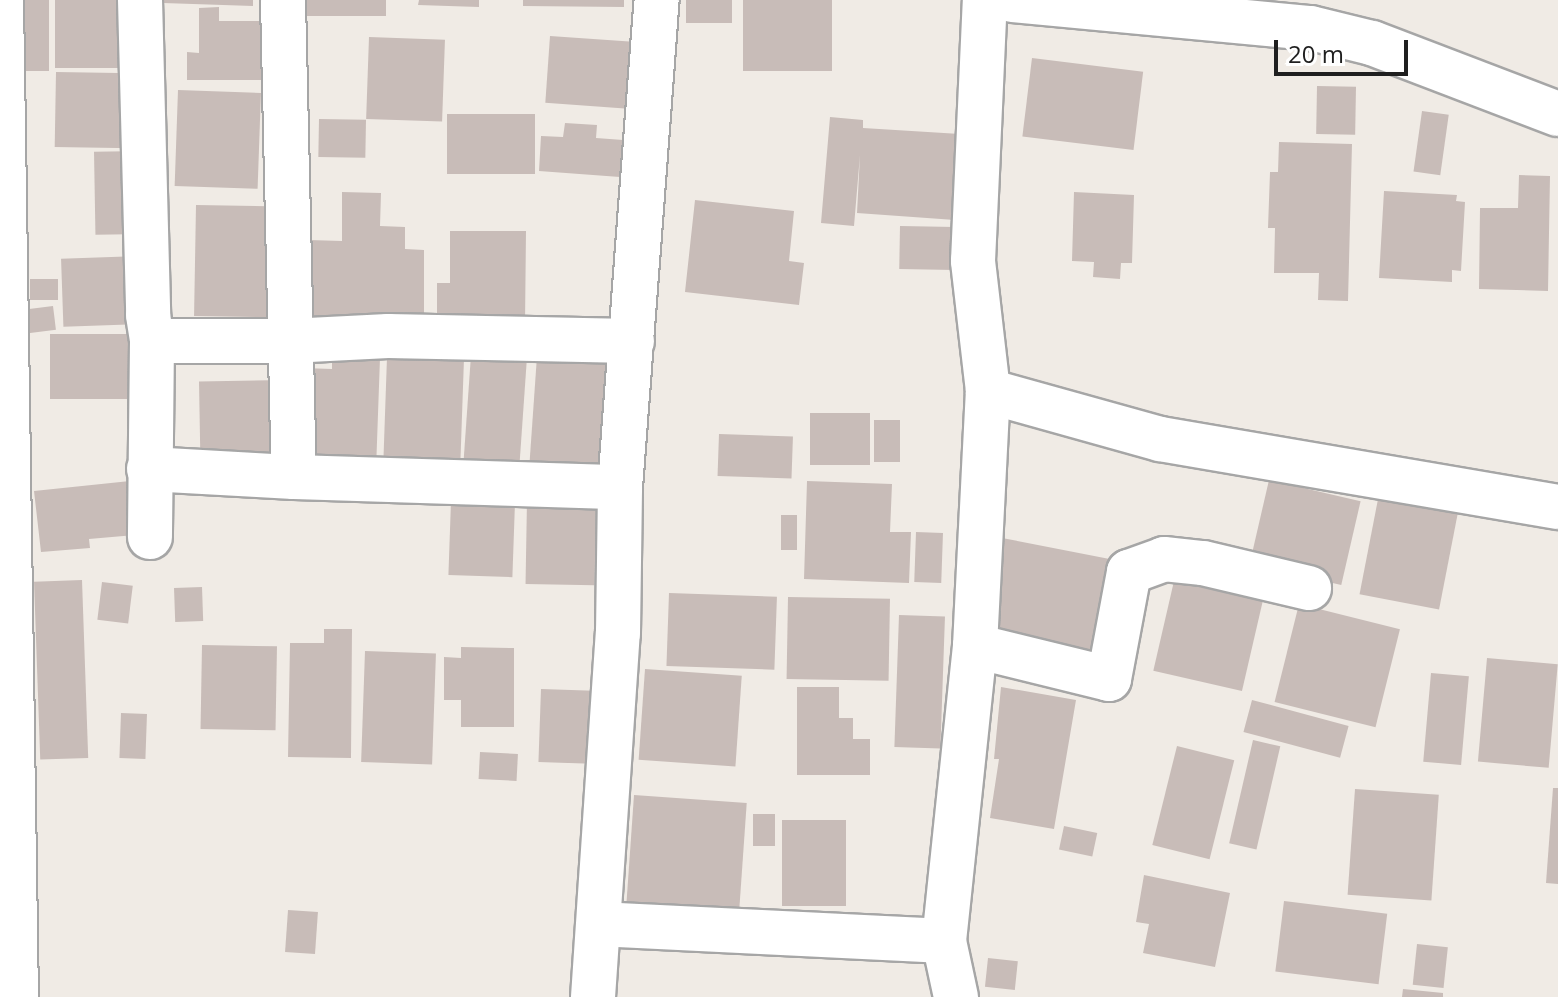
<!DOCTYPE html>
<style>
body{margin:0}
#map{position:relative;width:1558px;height:997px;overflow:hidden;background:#f0ebe5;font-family:"Open Sans",sans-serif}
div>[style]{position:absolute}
.building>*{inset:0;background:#c8bcb8;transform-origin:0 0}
.roads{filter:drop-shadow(2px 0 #a6a6a6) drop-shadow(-2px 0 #a6a6a6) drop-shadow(0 2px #a6a6a6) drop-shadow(0 -2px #a6a6a6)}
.minor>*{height:44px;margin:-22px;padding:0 22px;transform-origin:22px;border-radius:22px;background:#fff}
span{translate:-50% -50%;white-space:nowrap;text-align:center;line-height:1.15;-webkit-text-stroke:6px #fff;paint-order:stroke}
.scale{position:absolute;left:1274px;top:40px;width:134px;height:36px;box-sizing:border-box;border:4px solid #1f1f1f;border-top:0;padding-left:10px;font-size:24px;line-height:28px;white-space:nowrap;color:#1f1f1f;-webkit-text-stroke:6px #fff;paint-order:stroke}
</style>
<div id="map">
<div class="building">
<div style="left:17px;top:0;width:32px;height:71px"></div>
<div style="left:55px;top:0;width:79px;height:68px"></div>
<div style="clip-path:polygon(163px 0,253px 0,253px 6px,163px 3px)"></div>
<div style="left:294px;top:0;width:92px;height:16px"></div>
<div style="clip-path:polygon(419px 0,479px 0,479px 7px,418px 5px)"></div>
<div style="clip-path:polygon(523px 0,624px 0,624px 7px,523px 6px)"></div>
<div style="left:686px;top:0;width:46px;height:23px"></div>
<div style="left:743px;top:0;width:89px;height:71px"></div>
<div style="clip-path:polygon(219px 7px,219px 21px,273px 21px,273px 80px,187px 80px,187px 52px,199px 53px,199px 8px)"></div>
<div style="left:550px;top:36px;width:83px;height:67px;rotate:4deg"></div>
<div style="left:369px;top:37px;width:76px;height:82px;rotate:2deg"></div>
<div style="left:1032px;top:58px;width:112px;height:79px;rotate:7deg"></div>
<div style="left:56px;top:72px;width:78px;height:75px;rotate:1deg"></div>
<div style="left:1317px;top:86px;width:39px;height:48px;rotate:1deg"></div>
<div style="left:178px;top:90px;width:83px;height:96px;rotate:2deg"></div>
<div style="left:1422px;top:111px;width:27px;height:61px;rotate:8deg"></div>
<div style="left:447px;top:114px;width:88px;height:60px"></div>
<div style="clip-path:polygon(830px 117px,863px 120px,863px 128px,960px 134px,955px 220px,857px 213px,860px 155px,854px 226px,821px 223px)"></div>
<div style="left:319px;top:119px;width:47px;height:38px;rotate:1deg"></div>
<div style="clip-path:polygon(565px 123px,597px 125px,596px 138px,623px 140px,620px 177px,539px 171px,541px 136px,563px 137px)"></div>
<div style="clip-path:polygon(1279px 142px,1352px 144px,1348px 301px,1318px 300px,1319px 273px,1274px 273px,1275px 228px,1268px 228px,1270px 172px,1278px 172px)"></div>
<div style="left:143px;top:151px;width:83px;height:49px;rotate:89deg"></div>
<div style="clip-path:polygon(1519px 175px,1550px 176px,1548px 291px,1479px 289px,1480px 208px,1518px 208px)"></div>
<div style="clip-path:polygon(1384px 191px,1457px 195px,1456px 201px,1465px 202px,1461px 271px,1452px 270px,1452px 282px,1379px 278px)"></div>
<div style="clip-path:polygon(342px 192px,381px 193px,380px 226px,405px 227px,405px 249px,424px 250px,424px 330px,309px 328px,309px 240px,342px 241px)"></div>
<div style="clip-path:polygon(1074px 192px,1134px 195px,1132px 263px,1121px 263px,1120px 279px,1093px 277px,1094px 262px,1072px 261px)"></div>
<div style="clip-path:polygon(695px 200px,794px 211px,789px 261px,804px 263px,799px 305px,685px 292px)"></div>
<div style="left:196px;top:205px;width:73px;height:111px;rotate:1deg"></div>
<div style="left:900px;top:226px;width:55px;height:43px;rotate:1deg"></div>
<div style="clip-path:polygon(450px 231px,526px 231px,525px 324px,437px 329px,437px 283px,450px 283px)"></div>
<div style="left:140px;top:256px;width:68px;height:79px;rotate:88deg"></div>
<div style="left:30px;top:279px;width:28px;height:21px"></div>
<div style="left:53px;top:306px;width:24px;height:32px;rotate:83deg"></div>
<div style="left:140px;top:334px;width:65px;height:90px;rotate:90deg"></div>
<div style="clip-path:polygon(332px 355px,380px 358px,376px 470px,299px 468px,303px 368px,332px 369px)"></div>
<div style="left:471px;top:355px;width:56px;height:113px;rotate:4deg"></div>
<div style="left:537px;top:356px;width:80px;height:107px;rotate:4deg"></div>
<div style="left:387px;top:357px;width:77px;height:107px;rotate:2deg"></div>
<div style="left:287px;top:380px;width:79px;height:88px;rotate:89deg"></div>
<div style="left:810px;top:413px;width:60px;height:52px"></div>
<div style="left:874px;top:420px;width:26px;height:42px"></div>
<div style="left:719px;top:434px;width:74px;height:42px;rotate:2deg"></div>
<div style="left:1269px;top:480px;width:94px;height:86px;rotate:13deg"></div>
<div style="clip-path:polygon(130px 481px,135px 535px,89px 539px,90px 548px,41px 552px,34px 491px)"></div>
<div style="clip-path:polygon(807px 481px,892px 484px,890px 532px,911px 532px,909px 583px,804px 579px)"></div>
<div style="left:1379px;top:494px;width:81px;height:102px;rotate:11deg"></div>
<div style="left:527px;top:500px;width:69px;height:84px;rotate:1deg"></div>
<div style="left:451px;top:501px;width:64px;height:74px;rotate:2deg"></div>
<div style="left:781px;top:515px;width:16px;height:35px"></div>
<div style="left:916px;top:532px;width:27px;height:50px;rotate:2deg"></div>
<div style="left:1002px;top:538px;width:120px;height:96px;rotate:11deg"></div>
<div style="left:82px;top:580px;width:178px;height:48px;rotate:88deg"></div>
<div style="left:1174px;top:581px;width:91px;height:92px;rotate:13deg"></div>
<div style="left:102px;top:582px;width:31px;height:38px;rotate:7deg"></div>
<div style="left:202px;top:587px;width:34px;height:28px;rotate:88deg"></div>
<div style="left:669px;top:593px;width:108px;height:73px;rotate:2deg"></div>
<div style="left:788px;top:597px;width:102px;height:82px;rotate:1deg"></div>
<div style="left:1299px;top:604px;width:104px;height:101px;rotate:14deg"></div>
<div style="left:899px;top:615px;width:46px;height:132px;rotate:2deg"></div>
<div style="clip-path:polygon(324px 629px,352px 629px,351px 758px,288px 757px,290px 643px,324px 643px)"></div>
<div style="left:202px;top:645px;width:75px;height:84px;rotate:1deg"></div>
<div style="clip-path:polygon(461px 647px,514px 648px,514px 727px,461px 727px,461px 700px,444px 700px,444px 657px,461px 658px)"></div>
<div style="left:365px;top:651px;width:71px;height:111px;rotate:2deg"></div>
<div style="left:1487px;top:658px;width:71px;height:104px;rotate:5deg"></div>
<div style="left:645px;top:669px;width:97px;height:91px;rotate:4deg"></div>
<div style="left:1431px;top:673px;width:38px;height:89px;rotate:5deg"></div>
<div style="clip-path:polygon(797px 687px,839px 687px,839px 718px,853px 718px,853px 739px,870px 739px,870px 775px,797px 775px)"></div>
<div style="clip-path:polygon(1001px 687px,1076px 700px,1054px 829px,990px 818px,999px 759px,994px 759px)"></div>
<div style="left:541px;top:689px;width:60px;height:73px;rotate:2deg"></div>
<div style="left:1252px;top:700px;width:100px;height:33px;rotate:15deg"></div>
<div style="left:121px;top:713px;width:26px;height:45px;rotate:2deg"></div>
<div style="left:1253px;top:740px;width:28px;height:106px;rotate:13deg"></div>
<div style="left:1177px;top:746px;width:59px;height:102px;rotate:14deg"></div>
<div style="left:480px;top:752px;width:38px;height:27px;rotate:3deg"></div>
<div style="clip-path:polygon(1553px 788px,1558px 788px,1558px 884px,1546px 883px)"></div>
<div style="left:1355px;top:789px;width:84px;height:106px;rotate:4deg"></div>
<div style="left:634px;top:795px;width:113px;height:124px;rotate:4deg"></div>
<div style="left:753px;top:814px;width:22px;height:32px"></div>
<div style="left:782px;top:820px;width:64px;height:86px"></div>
<div style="left:1064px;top:826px;width:34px;height:24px;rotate:12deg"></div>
<div style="clip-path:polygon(1144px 875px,1230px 893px,1215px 967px,1143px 953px,1149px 924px,1136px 922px)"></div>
<div style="left:1284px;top:901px;width:104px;height:71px;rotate:7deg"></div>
<div style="left:288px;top:910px;width:30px;height:42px;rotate:4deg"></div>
<div style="left:1417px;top:944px;width:31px;height:41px;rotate:6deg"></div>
<div style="left:988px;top:958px;width:30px;height:29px;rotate:6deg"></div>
<div style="clip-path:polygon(1403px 989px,1443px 993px,1443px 997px,1402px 997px)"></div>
</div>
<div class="roads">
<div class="minor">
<div style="left:1px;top:0;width:997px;rotate:89.14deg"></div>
<div style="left:140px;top:0;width:315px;rotate:88.5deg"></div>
<div style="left:148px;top:315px;width:26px;rotate:81deg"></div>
<div style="left:152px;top:341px;width:196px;rotate:90.6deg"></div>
<div style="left:283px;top:0;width:477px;rotate:88.7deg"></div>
<div style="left:1013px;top:0;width:299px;rotate:5.4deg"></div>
<div style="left:1311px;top:28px;width:63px;rotate:13.8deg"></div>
<div style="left:1372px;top:43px;width:199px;rotate:20.9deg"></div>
<div style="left:152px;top:341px;width:137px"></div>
<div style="left:289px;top:341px;width:99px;rotate:-2.9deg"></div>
<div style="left:388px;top:336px;width:244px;rotate:1.2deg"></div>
<div style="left:988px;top:391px;width:179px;rotate:15.6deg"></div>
<div style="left:1160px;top:439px;width:404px;rotate:9.7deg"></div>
<div style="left:149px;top:469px;width:145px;rotate:3.2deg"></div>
<div style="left:294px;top:477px;width:326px;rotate:1.8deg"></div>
<div style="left:975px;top:646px;width:138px;rotate:13.8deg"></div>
<div style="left:1109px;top:679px;width:109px;rotate:-79.4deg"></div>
<div style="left:1129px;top:572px;width:37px;rotate:-20deg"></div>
<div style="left:1164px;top:559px;width:39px;rotate:6deg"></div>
<div style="left:1203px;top:563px;width:109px;rotate:13.3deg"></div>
<div style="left:599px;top:924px;width:345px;rotate:2.8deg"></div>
<div style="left:593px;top:997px;width:365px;rotate:-86.1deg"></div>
<div style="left:618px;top:633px;width:146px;rotate:-89.2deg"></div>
<div style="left:620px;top:487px;width:488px;rotate:-85.7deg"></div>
<div style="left:956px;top:997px;width:57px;rotate:-102.1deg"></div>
<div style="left:944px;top:941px;width:297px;rotate:-84deg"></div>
<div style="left:975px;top:646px;width:255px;rotate:-87.1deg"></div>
<div style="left:988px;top:391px;width:131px;rotate:-96.6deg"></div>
<div style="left:973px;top:261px;width:261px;rotate:-87.4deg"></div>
</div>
</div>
<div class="scale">20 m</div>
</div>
